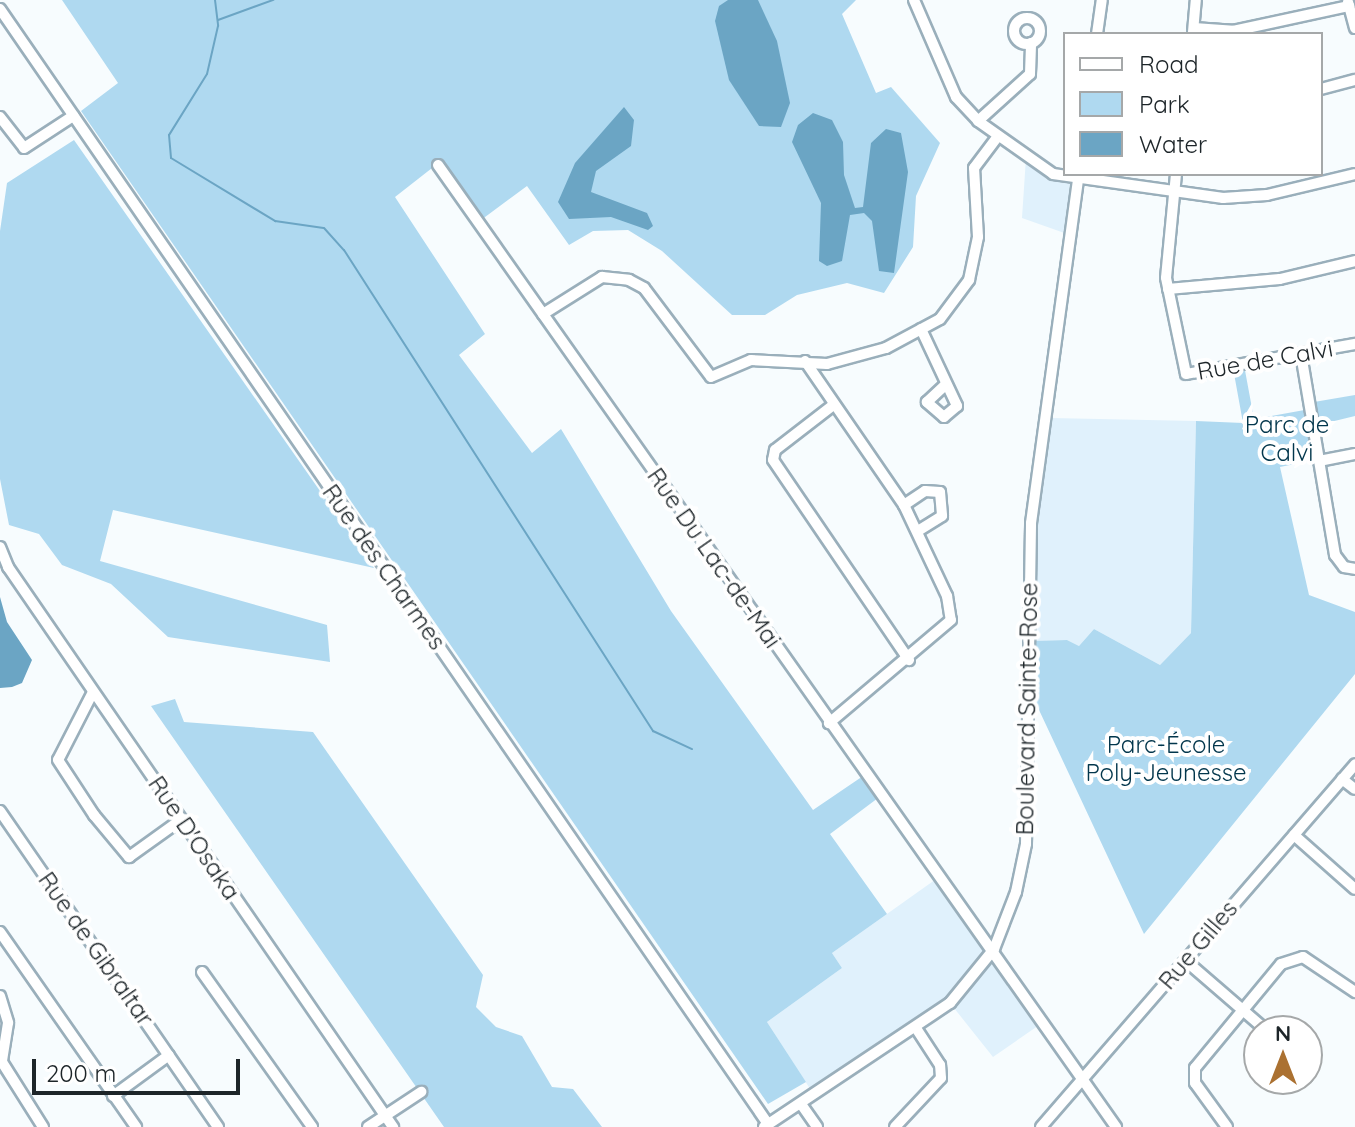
<!DOCTYPE html>
<meta charset="utf-8">
<style>
body{margin:0}
#map{position:relative;width:1355px;height:1127px;overflow:hidden;background:#f7fcfe;font-family:Quicksand,sans-serif}
div>[style]{position:absolute}
.built>*{inset:0;background:#e0f1fc}
.green>*{inset:0;background:#afd9f0}
.water>*{inset:0;background:#6ba5c4}
.stream>*{height:2px;margin:-1px;padding:0 1px;transform-origin:1px;border-radius:1px;background:#6ba5c4}
.roads{filter:drop-shadow(2px 0 #9aafbb) drop-shadow(-2px 0 #9aafbb) drop-shadow(0 2px #9aafbb) drop-shadow(0 -2px #9aafbb)}
.minor>*{height:10px;margin:-5px;padding:0 5px;transform-origin:5px;border-radius:5px;background:#fff}
.minor>.ring{margin:-5px;padding:0;box-sizing:content-box;background:none;border:10px solid #fff;border-radius:50%}
span{translate:-50% -50%;white-space:nowrap;text-align:center;line-height:1.15;-webkit-text-stroke:8px #fff;paint-order:stroke}
.street-label{font-size:24px;color:#1d2529}
.park-label{font-size:24px;color:#02364c}
.legend{position:absolute;left:1063px;top:32px;width:260px;height:144px;box-sizing:border-box;background:#fff;border:2px solid #a5a8a9;margin:0;padding:10px 14px;list-style:none;font-size:24px;color:#1d2529}
.legend li{display:flex;align-items:center;gap:16px;height:40px}
.legend b{width:40px;border:2px solid #a5a8a9}
.north{position:absolute;left:1243px;top:1015px;width:80px;height:80px;box-sizing:border-box;background:#fff;border:2px solid #a5a8a9;border-radius:50%;rotate:0deg;font-size:22px;font-weight:700;line-height:32px;text-align:center;color:#1d2529}
.north::after{content:'';display:block;margin:auto;width:28px;height:36px;background:#ab7131;clip-path:polygon(50% 0,100% 100%,50% 72%,0 100%)}
.scale{position:absolute;left:32px;top:1059px;width:208px;height:36px;box-sizing:border-box;border:4px solid #1d2529;border-top:0;padding-left:10px;font-size:24px;line-height:28px;white-space:nowrap;color:#1d2529;-webkit-text-stroke:6px #fff;paint-order:stroke}
</style>
<div id="map">
<div class="built">
<div style="clip-path:polygon(1026px 158px,1078px 181px,1070px 235px,1022px 218px)"></div>
<div style="clip-path:polygon(1051px 418px,1196px 421px,1191px 633px,1160px 665px,1094px 629px,1079px 646px,1067px 640px,1032px 641px,1035px 537px)"></div>
<div style="clip-path:polygon(939px 877px,1045px 1021px,993px 1057px,950px 1003px,814px 1095px,767px 1022px,842px 968px,832px 953px)"></div>
</div>
<div class="green">
<div style="clip-path:polygon(62px 0,856px 0,842px 14px,876px 93px,891px 87px,940px 143px,916px 196px,913px 247px,884px 293px,847px 283px,797px 295px,765px 315px,732px 315px,662px 251px,628px 230px,593px 231px,569px 245px,527px 186px,481px 220px,441px 161px,395px 197px,485px 334px,459px 355px,532px 453px,561px 429px,671px 611px,813px 810px,866px 774px,882px 795px,830px 834px,887px 914px,832px 953px,842px 968px,767px 1022px,806px 1082px,768px 1104px,81px 111px,118px 83px)"></div>
<div style="clip-path:polygon(74px 140px,374px 568px,113px 510px,100px 561px,327px 625px,330px 662px,168px 637px,111px 584px,62px 565px,39px 534px,9px 525px,0 479px,0 231px,7px 183px)"></div>
<div style="clip-path:polygon(1244px 365px,1254px 419px,1310px 409px,1319px 459px,1280px 467px,1309px 595px,1355px 612px,1355px 674px,1144px 934px,1032px 695px,1032px 641px,1067px 640px,1079px 646px,1094px 629px,1160px 665px,1191px 633px,1196px 421px,1243px 423px,1233px 368px)"></div>
<div style="clip-path:polygon(1355px 395px,1355px 416px,1318px 425px,1314px 402px)"></div>
<div style="clip-path:polygon(175px 699px,184px 722px,313px 732px,483px 975px,476px 1007px,496px 1027px,522px 1036px,552px 1087px,573px 1089px,602px 1127px,444px 1127px,151px 706px)"></div>
</div>
<div class="water">
<div style="clip-path:polygon(728px 0,758px 0,777px 41px,790px 103px,781px 127px,759px 126px,729px 80px,715px 21px,719px 6px)"></div>
<div style="clip-path:polygon(624px 107px,634px 120px,631px 146px,596px 171px,591px 192px,647px 213px,653px 226px,648px 230px,611px 217px,569px 219px,558px 202px,575px 163px)"></div>
<div style="clip-path:polygon(813px 113px,832px 120px,843px 142px,844px 175px,855px 208px,863px 207px,871px 143px,886px 129px,901px 133px,908px 172px,894px 273px,879px 271px,872px 221px,864px 213px,850px 215px,842px 261px,827px 266px,819px 261px,821px 203px,792px 142px,798px 125px)"></div>
<div style="clip-path:polygon(0 597px,7px 622px,32px 660px,22px 683px,12px 687px,0 688px)"></div>
</div>
<div class="stream">
<div style="left:215px;top:0;width:26px;rotate:83deg"></div>
<div style="left:218px;top:26px;width:49px;rotate:102.9deg"></div>
<div style="left:207px;top:74px;width:72px;rotate:121.9deg"></div>
<div style="left:169px;top:135px;width:23px;rotate:85deg"></div>
<div style="left:171px;top:158px;width:122px;rotate:31.2deg"></div>
<div style="left:275px;top:221px;width:49px;rotate:8.1deg"></div>
<div style="left:324px;top:228px;width:30px;rotate:48deg"></div>
<div style="left:344px;top:250px;width:572px;rotate:57.28deg"></div>
<div style="left:653px;top:731px;width:43px;rotate:24.8deg"></div>
<div style="left:218px;top:20px;width:59px;rotate:-20deg"></div>
</div>
<div class="roads">
<div class="minor">
<div style="left:914px;top:0;width:106px;rotate:66.6deg"></div>
<div style="left:956px;top:97px;width:33px;rotate:47deg"></div>
<div style="left:978px;top:121px;width:92px;rotate:35.2deg"></div>
<div style="left:1053px;top:174px;width:172px;rotate:8deg"></div>
<div style="left:1223px;top:198px;width:44px;rotate:-3.9deg"></div>
<div style="left:1267px;top:195px;width:90px;rotate:-13.4deg"></div>
<div style="left:1348px;top:2px;width:27px;rotate:75deg"></div>
<div style="left:0;top:9px;width:1354px;rotate:55.44deg"></div>
<div class="ring" style="left:1014px;top:18px;width:16px;height:16px"></div>
<div style="left:1194px;top:28px;width:39px;rotate:4deg"></div>
<div style="left:1233px;top:31px;width:119px;rotate:-12.2deg"></div>
<div style="left:1193px;top:32px;width:32px;rotate:-85deg"></div>
<div style="left:1097px;top:34px;width:34px;rotate:-82deg"></div>
<div style="left:1321px;top:89px;width:35px;rotate:-15deg"></div>
<div style="left:0;top:117px;width:39px;rotate:52deg"></div>
<div style="left:24px;top:148px;width:59px;rotate:-33.1deg"></div>
<div style="left:978px;top:121px;width:70px;rotate:-42.1deg"></div>
<div style="left:1030px;top:74px;width:31px;rotate:-88deg"></div>
<div style="left:438px;top:165px;width:1177px;rotate:54.82deg"></div>
<div style="left:1176px;top:174px;width:104px;rotate:95.5deg"></div>
<div style="left:1166px;top:278px;width:98px;rotate:78.2deg"></div>
<div style="left:1186px;top:374px;width:172px;rotate:-10.1deg"></div>
<div style="left:1168px;top:289px;width:112px;rotate:-5.1deg"></div>
<div style="left:1280px;top:279px;width:77px;rotate:-13.5deg"></div>
<div style="left:543px;top:314px;width:70px;rotate:-32.1deg"></div>
<div style="left:602px;top:277px;width:27px;rotate:6deg"></div>
<div style="left:629px;top:280px;width:17px;rotate:28deg"></div>
<div style="left:644px;top:288px;width:111px;rotate:53deg"></div>
<div style="left:711px;top:377px;width:43px;rotate:-23deg"></div>
<div style="left:751px;top:360px;width:76px;rotate:3deg"></div>
<div style="left:827px;top:364px;width:61px;rotate:-15.2deg"></div>
<div style="left:886px;top:348px;width:61px;rotate:-28.2deg"></div>
<div style="left:940px;top:319px;width:49px;rotate:-53.4deg"></div>
<div style="left:969px;top:280px;width:44px;rotate:-78.2deg"></div>
<div style="left:978px;top:237px;width:69px;rotate:-93.3deg"></div>
<div style="left:974px;top:168px;width:40px;rotate:-53deg"></div>
<div style="left:921px;top:329px;width:85px;rotate:64.9deg"></div>
<div style="left:957px;top:406px;width:17px;rotate:140deg"></div>
<div style="left:944px;top:417px;width:23px;rotate:-139deg"></div>
<div style="left:927px;top:402px;width:26px;rotate:-43deg"></div>
<div style="left:1301px;top:354px;width:204px;rotate:80.4deg"></div>
<div style="left:1335px;top:555px;width:15px;rotate:53deg"></div>
<div style="left:1344px;top:567px;width:11px;rotate:10deg"></div>
<div style="left:805px;top:361px;width:175px;rotate:55.5deg"></div>
<div style="left:904px;top:505px;width:101px;rotate:64.7deg"></div>
<div style="left:947px;top:596px;width:24px;rotate:81deg"></div>
<div style="left:951px;top:620px;width:160px;rotate:139.8deg"></div>
<div style="left:832px;top:406px;width:72px;rotate:142.3deg"></div>
<div style="left:775px;top:450px;width:10px;rotate:101deg"></div>
<div style="left:773px;top:460px;width:242px;rotate:55.8deg"></div>
<div style="left:1319px;top:461px;width:37px;rotate:-11deg"></div>
<div style="left:904px;top:505px;width:25px;rotate:-34deg"></div>
<div style="left:925px;top:491px;width:15px;rotate:4deg"></div>
<div style="left:940px;top:492px;width:24px;rotate:85deg"></div>
<div style="left:942px;top:516px;width:28px;rotate:148deg"></div>
<div style="left:0;top:547px;width:22px;rotate:68deg"></div>
<div style="left:8px;top:567px;width:680px;rotate:55.49deg"></div>
<div style="left:93px;top:692px;width:76px;rotate:117.2deg"></div>
<div style="left:58px;top:760px;width:66px;rotate:56.8deg"></div>
<div style="left:94px;top:815px;width:55px;rotate:50.2deg"></div>
<div style="left:129px;top:857px;width:65px;rotate:-35.6deg"></div>
<div style="left:1342px;top:779px;width:16px;rotate:38deg"></div>
<div style="left:0;top:811px;width:384px;rotate:55.4deg"></div>
<div style="left:1294px;top:835px;width:81px;rotate:41.5deg"></div>
<div style="left:0;top:932px;width:238px;rotate:55.1deg"></div>
<div style="left:1186px;top:961px;width:107px;rotate:40.8deg"></div>
<div style="left:202px;top:972px;width:190px;rotate:54.6deg"></div>
<div style="left:0;top:996px;width:28px;rotate:73deg"></div>
<div style="left:8px;top:1023px;width:39px;rotate:99deg"></div>
<div style="left:2px;top:1062px;width:77px;rotate:57.8deg"></div>
<div style="left:1307px;top:1062px;width:14px;rotate:90deg"></div>
<div style="left:113px;top:1096px;width:69px;rotate:-36.2deg"></div>
<div style="left:801px;top:1104px;width:28px;rotate:55deg"></div>
<div style="left:368px;top:1127px;width:64px;rotate:-33.4deg"></div>
<div style="left:764px;top:1127px;width:224px;rotate:-33.7deg"></div>
<div style="left:950px;top:1003px;width:70px;rotate:-50.8deg"></div>
<div style="left:994px;top:949px;width:61px;rotate:-68.9deg"></div>
<div style="left:1016px;top:892px;width:49px;rotate:-78.2deg"></div>
<div style="left:1026px;top:844px;width:321px;rotate:-89.1deg"></div>
<div style="left:1031px;top:523px;width:352px;rotate:-82.2deg"></div>
<div style="left:895px;top:1127px;width:67px;rotate:-46.8deg"></div>
<div style="left:941px;top:1078px;width:13px;rotate:-94deg"></div>
<div style="left:940px;top:1065px;width:44px;rotate:-123deg"></div>
<div style="left:1041px;top:1127px;width:480px;rotate:-49.1deg"></div>
<div style="left:1227px;top:1127px;width:54px;rotate:-126deg"></div>
<div style="left:1195px;top:1083px;width:15px;rotate:-90deg"></div>
<div style="left:1195px;top:1068px;width:135px;rotate:-50.4deg"></div>
<div style="left:1281px;top:964px;width:23px;rotate:-18deg"></div>
<div style="left:1303px;top:957px;width:63px;rotate:33.9deg"></div>
</div>
</div>
<div class="street-label">
<span style="left:1265px;top:360px;rotate:-10deg">Rue de Calvi</span>
<span style="left:714px;top:558px;rotate:55deg">Rue Du Lac-de-Mai</span>
<span style="left:384px;top:567px;rotate:55deg">Rue des Charmes</span>
<span style="left:1027px;top:709px;rotate:-89deg">Boulevard Sainte-Rose</span>
<span style="left:194px;top:838px;rotate:56deg">Rue D'Osaka</span>
<span style="left:1198px;top:945px;rotate:-50deg">Rue Gilles</span>
<span style="left:96px;top:949px;rotate:55deg">Rue de Gibraltar</span>
</div>
<div class="park-label">
<span style="left:1287px;top:439px">Parc de<br>Calvi</span>
<span style="left:1166px;top:759px">Parc-École<br>Poly-Jeunesse</span>
</div>
<ul class="legend">
<li><b style="height:10px;background:#fff"></b>Road</li>
<li><b style="height:22px;background:#afd9f0"></b>Park</li>
<li><b style="height:22px;background:#6ba5c4"></b>Water</li>
</ul>
<div class="north">N</div>
<div class="scale">200 m</div>
</div>
